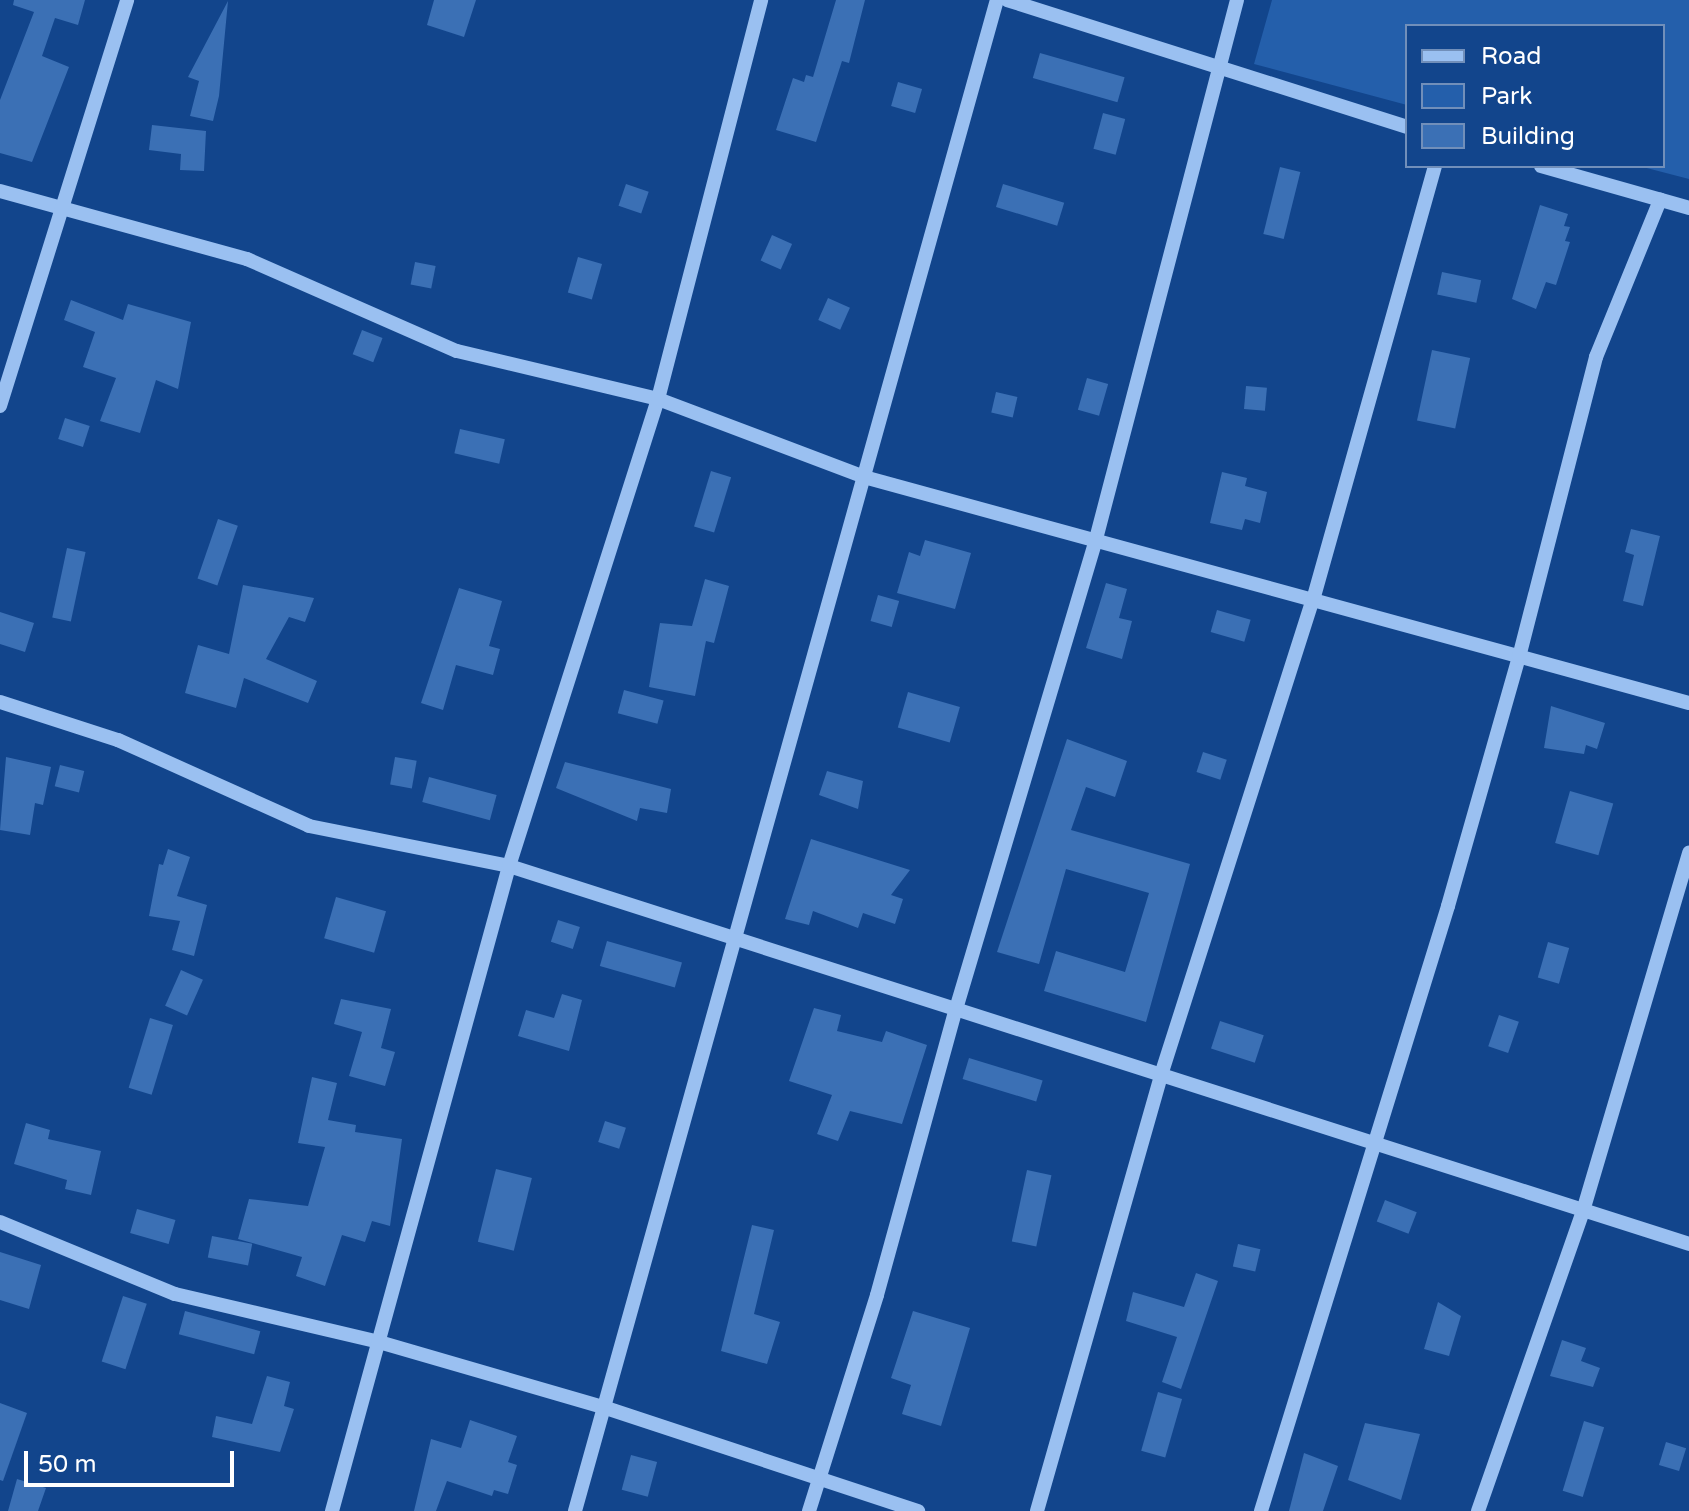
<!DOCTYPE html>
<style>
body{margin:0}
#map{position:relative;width:1689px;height:1511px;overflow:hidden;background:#12458c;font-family:"Varela Round",sans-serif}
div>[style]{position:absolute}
.green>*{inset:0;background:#245fab}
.building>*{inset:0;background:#3b70b5;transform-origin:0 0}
.minor>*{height:14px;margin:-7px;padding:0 7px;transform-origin:7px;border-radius:7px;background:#9ac0f1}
span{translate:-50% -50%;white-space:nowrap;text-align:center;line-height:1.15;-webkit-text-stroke:6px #12458c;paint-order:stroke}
.legend{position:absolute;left:1405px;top:24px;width:260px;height:144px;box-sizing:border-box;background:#12458c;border:2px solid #718fba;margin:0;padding:10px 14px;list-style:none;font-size:24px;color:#fff}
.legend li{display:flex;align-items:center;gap:16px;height:40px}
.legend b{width:40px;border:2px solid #718fba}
.scale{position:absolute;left:24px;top:1451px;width:210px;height:36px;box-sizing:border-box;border:4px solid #fff;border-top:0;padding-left:10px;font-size:24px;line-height:28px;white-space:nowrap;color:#fff;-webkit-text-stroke:6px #12458c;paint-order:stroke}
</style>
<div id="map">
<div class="green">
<div style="clip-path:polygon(1272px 0,1689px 0,1689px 179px,1639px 166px,1663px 166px,1663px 26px,1407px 26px,1407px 105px,1254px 64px)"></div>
</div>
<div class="building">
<div style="clip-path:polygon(14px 0,85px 0,78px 25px,55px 18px,42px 56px,69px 67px,32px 162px,0 153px,0 100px,34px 12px,13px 5px)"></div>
<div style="clip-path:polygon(434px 0,476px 0,464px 37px,427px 25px)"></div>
<div style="clip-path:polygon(836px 0,865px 0,849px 63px,842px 61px,816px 142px,776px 130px,793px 78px,804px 82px,806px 75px,813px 77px)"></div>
<div style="clip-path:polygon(228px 1px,219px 96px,213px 121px,190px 116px,199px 81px,188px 77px)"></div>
<div style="left:1040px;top:53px;width:88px;height:26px;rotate:16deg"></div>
<div style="left:898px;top:82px;width:25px;height:25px;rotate:16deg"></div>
<div style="left:1103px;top:113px;width:23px;height:37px;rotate:15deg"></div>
<div style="clip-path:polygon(152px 125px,206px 131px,204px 171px,180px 170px,181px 154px,149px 150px)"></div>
<div style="left:1280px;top:167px;width:21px;height:69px;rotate:14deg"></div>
<div style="left:626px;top:184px;width:24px;height:23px;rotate:19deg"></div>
<div style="left:1003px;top:184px;width:64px;height:24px;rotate:17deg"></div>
<div style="clip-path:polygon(1540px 205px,1568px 214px,1564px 226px,1570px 227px,1565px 241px,1570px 242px,1556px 285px,1546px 282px,1536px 309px,1512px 299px)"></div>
<div style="left:772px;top:235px;width:22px;height:28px;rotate:24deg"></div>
<div style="left:578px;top:257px;width:25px;height:37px;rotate:16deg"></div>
<div style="left:415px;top:262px;width:21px;height:23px;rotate:11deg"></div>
<div style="left:1442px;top:272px;width:40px;height:23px;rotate:12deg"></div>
<div style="left:828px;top:298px;width:24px;height:24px;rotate:24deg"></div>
<div style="clip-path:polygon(71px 300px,123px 320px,128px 304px,191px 322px,178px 389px,156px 380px,140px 433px,100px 421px,116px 378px,83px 367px,95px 332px,64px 320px)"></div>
<div style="left:362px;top:330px;width:22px;height:26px;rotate:21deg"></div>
<div style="left:1432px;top:350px;width:39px;height:72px;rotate:12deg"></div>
<div style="left:1087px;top:378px;width:22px;height:33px;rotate:16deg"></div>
<div style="left:1246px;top:386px;width:21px;height:23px;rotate:5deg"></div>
<div style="left:996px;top:392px;width:22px;height:21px;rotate:13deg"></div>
<div style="left:65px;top:418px;width:26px;height:22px;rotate:18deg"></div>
<div style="left:460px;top:429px;width:46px;height:25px;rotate:13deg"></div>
<div style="left:711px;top:471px;width:21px;height:58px;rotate:17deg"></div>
<div style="clip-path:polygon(1222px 472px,1247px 478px,1245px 486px,1267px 492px,1260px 523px,1245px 519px,1242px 530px,1210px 523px)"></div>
<div style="left:218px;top:519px;width:21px;height:63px;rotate:19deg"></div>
<div style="clip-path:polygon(1631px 529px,1660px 536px,1643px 606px,1623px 601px,1634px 555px,1625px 552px)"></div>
<div style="clip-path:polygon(925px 540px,971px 553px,955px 609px,897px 593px,909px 552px,920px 556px)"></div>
<div style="left:67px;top:548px;width:19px;height:71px;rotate:12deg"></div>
<div style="clip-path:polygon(705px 579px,729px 586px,714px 643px,706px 641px,695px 696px,649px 687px,660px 623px,692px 626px)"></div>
<div style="clip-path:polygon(1106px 583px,1127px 589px,1119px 618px,1132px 621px,1122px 659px,1086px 648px)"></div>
<div style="clip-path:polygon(243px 585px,314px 598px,305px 622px,289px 617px,266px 659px,317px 681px,308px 703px,244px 678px,236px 708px,185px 693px,198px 645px,229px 654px)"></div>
<div style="clip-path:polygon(459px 588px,502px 601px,489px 646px,500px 649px,493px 675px,456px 665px,443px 710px,421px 703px)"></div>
<div style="left:878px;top:595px;width:22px;height:27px;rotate:16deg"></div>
<div style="left:1217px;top:610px;width:35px;height:23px;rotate:16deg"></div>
<div style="clip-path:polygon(0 612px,34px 623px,25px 652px,0 644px)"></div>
<div style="left:624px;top:690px;width:41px;height:24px;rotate:15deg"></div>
<div style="left:908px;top:692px;width:54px;height:37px;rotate:16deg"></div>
<div style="clip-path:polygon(1551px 706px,1605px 723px,1597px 749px,1586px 745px,1584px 754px,1544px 748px)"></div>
<div style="clip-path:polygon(1067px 739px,1127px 761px,1115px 797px,1086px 787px,1071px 830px,1190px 864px,1146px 1022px,1044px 991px,1056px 951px,1125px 972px,1149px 893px,1066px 869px,1039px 964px,997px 952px)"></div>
<div style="left:1203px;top:752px;width:25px;height:21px;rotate:18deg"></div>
<div style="clip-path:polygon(6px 757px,51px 767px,43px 805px,35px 803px,30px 835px,0 830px)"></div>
<div style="left:395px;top:757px;width:22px;height:28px;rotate:10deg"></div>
<div style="clip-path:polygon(565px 762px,671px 789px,667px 813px,640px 808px,637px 821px,556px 788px)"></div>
<div style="left:60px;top:765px;width:25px;height:22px;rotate:14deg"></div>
<div style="clip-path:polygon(827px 771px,863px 781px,858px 809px,819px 795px)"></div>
<div style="left:429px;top:777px;width:70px;height:26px;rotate:15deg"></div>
<div style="left:1570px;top:791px;width:45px;height:54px;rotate:16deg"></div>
<div style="clip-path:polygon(811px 839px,910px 870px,891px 895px,903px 899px,895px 924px,863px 913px,858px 928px,813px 911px,809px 925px,785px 919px)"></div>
<div style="clip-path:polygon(168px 849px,190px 857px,177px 896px,207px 905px,194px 956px,172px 950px,180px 921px,149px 916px,159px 864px,163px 865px)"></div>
<div style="left:336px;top:897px;width:52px;height:43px;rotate:16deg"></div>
<div style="left:558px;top:920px;width:23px;height:23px;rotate:18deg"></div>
<div style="left:607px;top:941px;width:78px;height:26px;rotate:16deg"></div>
<div style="left:1548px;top:942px;width:22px;height:37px;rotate:16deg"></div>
<div style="left:181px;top:970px;width:24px;height:39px;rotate:24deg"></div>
<div style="clip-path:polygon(562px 994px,582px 1000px,569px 1051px,518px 1036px,526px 1010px,554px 1018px)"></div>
<div style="clip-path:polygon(341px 999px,391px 1009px,381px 1048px,395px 1052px,385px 1086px,349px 1076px,362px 1032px,334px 1024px)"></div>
<div style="clip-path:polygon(814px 1008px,841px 1015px,837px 1031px,882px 1042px,886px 1031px,927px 1045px,902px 1124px,850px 1111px,838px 1141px,817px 1134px,832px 1095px,789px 1081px)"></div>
<div style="left:1499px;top:1015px;width:21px;height:33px;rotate:19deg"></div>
<div style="left:150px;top:1018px;width:24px;height:73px;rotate:17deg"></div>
<div style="left:1220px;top:1021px;width:46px;height:29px;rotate:18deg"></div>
<div style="left:969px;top:1058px;width:77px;height:22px;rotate:17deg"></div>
<div style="clip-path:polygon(312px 1077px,337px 1083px,328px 1120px,356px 1125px,355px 1132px,402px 1139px,390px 1226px,372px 1221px,365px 1242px,342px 1235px,325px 1286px,296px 1276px,302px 1257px,238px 1239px,249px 1199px,308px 1206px,325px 1147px,298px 1143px)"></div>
<div style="left:605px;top:1121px;width:22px;height:22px;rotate:18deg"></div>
<div style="clip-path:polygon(26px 1123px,50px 1130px,48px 1139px,101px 1151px,91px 1195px,65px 1189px,67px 1180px,14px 1164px)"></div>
<div style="left:496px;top:1169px;width:37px;height:75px;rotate:14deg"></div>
<div style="left:1027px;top:1170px;width:25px;height:73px;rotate:12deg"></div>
<div style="left:1385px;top:1200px;width:34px;height:23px;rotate:21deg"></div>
<div style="left:137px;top:1209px;width:40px;height:25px;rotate:16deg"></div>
<div style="clip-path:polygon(752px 1225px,774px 1230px,754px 1314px,780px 1322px,767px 1364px,721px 1351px)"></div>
<div style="left:212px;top:1236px;width:41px;height:22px;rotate:11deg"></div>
<div style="left:1238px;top:1244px;width:23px;height:23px;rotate:13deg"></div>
<div style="clip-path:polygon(0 1252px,41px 1265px,29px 1309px,0 1300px)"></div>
<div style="clip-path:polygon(1196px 1273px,1218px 1281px,1181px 1389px,1162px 1382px,1177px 1337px,1126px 1321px,1133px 1292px,1184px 1307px)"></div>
<div style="left:123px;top:1296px;width:25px;height:69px;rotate:18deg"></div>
<div style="clip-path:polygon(1438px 1302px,1461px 1316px,1449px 1356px,1424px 1349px)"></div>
<div style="left:185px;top:1311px;width:78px;height:24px;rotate:15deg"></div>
<div style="clip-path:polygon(913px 1311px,970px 1328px,941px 1426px,902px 1414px,911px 1385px,891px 1378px)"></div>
<div style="clip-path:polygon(1562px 1340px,1586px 1348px,1581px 1361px,1600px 1368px,1593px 1387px,1550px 1376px)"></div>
<div style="clip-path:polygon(267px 1376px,290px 1382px,284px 1406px,294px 1409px,280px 1452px,212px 1437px,216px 1416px,252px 1424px)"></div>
<div style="left:1158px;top:1392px;width:25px;height:61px;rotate:16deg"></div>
<div style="clip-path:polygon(0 1403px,27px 1413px,3px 1481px,0 1480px)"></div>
<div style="clip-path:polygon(470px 1420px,517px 1436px,508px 1462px,517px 1465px,508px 1494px,494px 1490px,492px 1496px,447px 1481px,436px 1511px,414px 1511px,431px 1439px,461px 1448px)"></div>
<div style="left:1584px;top:1421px;width:21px;height:73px;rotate:17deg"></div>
<div style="clip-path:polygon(1365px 1423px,1420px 1434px,1401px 1500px,1348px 1480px)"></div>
<div style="left:1666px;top:1442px;width:21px;height:24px;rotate:17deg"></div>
<div style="clip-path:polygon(1304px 1453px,1338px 1466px,1323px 1511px,1289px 1511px)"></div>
<div style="left:631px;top:1455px;width:27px;height:36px;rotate:15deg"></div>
<div style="clip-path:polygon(17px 1479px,46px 1488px,38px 1511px,8px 1511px)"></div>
</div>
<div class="minor">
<div style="left:1007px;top:0;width:420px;rotate:17.6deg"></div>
<div style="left:1541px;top:166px;width:154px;rotate:15.8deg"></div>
<div style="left:0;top:191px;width:256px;rotate:15.4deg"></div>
<div style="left:247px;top:259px;width:229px;rotate:23.7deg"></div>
<div style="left:457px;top:351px;width:207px;rotate:13.4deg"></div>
<div style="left:658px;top:399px;width:220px;rotate:20.7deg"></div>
<div style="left:864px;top:477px;width:855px;rotate:15.32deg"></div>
<div style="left:0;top:406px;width:425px;rotate:-72.6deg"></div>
<div style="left:0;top:702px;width:124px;rotate:17.9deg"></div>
<div style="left:118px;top:740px;width:209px;rotate:24.2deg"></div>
<div style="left:309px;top:826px;width:204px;rotate:11.3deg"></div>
<div style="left:509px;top:866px;width:1239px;rotate:17.76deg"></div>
<div style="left:0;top:1222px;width:189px;rotate:22.4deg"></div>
<div style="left:175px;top:1294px;width:210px;rotate:13.2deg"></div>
<div style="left:379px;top:1342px;width:233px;rotate:16.2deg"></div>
<div style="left:603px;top:1407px;width:332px;rotate:18.3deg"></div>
<div style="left:332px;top:1511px;width:669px;rotate:-74.65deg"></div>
<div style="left:509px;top:866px;width:490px;rotate:-72.3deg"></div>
<div style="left:658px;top:399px;width:412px;rotate:-75.5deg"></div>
<div style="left:575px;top:1511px;width:1569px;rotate:-74.4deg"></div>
<div style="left:809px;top:1511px;width:226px;rotate:-72.5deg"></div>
<div style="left:877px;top:1295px;width:297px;rotate:-74.6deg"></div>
<div style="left:956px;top:1009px;width:490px;rotate:-73.4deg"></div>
<div style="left:1096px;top:539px;width:557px;rotate:-75.34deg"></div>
<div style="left:1037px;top:1511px;width:453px;rotate:-74.1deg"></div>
<div style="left:1161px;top:1075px;width:499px;rotate:-72.3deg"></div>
<div style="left:1313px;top:600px;width:451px;rotate:-74.3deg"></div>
<div style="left:1261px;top:1511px;width:633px;rotate:-72.82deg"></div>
<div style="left:1448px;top:906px;width:259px;rotate:-74.1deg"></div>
<div style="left:1519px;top:657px;width:310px;rotate:-75.6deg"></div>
<div style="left:1596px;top:357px;width:170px;rotate:-67.8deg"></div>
<div style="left:1478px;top:1511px;width:318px;rotate:-70.7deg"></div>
<div style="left:1583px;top:1211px;width:374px;rotate:-73.5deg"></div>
</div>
<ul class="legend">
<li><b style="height:10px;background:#9ac0f1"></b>Road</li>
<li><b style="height:22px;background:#245fab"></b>Park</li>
<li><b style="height:22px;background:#3b70b5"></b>Building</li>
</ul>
<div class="scale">50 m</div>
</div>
